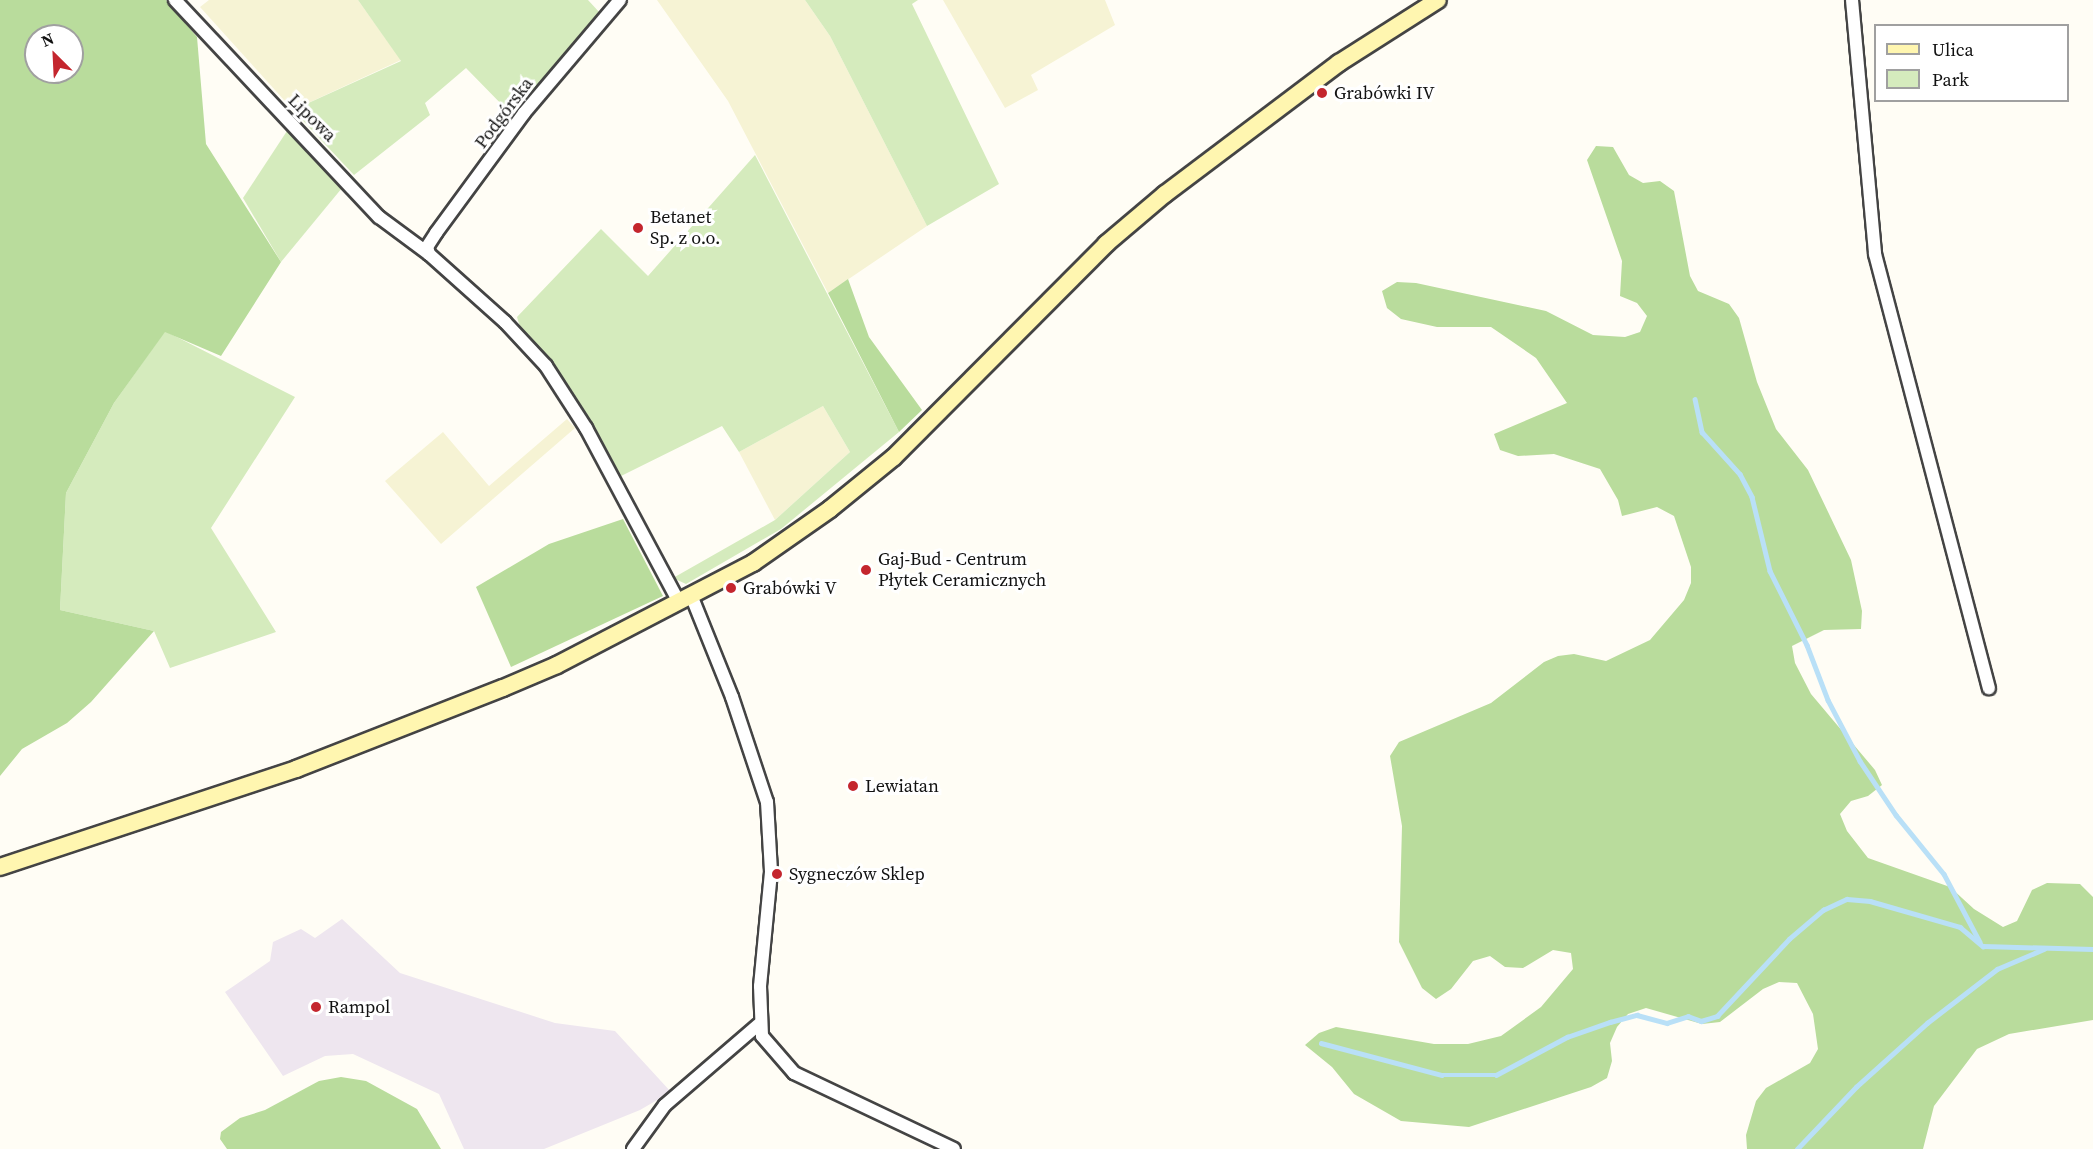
<!DOCTYPE html>
<meta charset="utf-8">
<style>
body{margin:0}
#map{position:relative;width:2093px;height:1149px;overflow:hidden;background:#fffdf5;font-family:"Source Serif 4",serif}
div>[style]{position:absolute}
.industrial>*{inset:0;background:#eee6ef}
.farmland>*{inset:0;background:#f6f3d4}
.green>*{inset:0;background:#d5ebbd}
.forest>*{inset:0;background:#b9dc9c}
.stream>*{height:4.5px;margin:-2.25px;padding:0 2.25px;transform-origin:2.25px;border-radius:2.25px;background:#b9e0f7}
.roads{filter:drop-shadow(2px 0 #444) drop-shadow(-2px 0 #444) drop-shadow(0 2px #444) drop-shadow(0 -2px #444)}
.street>*{height:12px;margin:-6px;padding:0 6px;transform-origin:6px;border-radius:6px;background:#fff}
.secondary>*{height:16px;margin:-8px;padding:0 8px;transform-origin:8px;border-radius:8px;background:#fff6b0}
.dots>*{width:16px;height:16px;translate:-50% -50%;box-sizing:border-box;border:3px solid #fff;border-radius:50%}
span{translate:-50% -50%;white-space:nowrap;text-align:center;line-height:1.15;-webkit-text-stroke:6px #fff;paint-order:stroke}
.poi-label{font-size:18px;color:#111}
.left{translate:0 -50%;text-align:left}
.street-label{font-size:18px;color:#111}
.legend{position:absolute;left:1874px;top:24px;width:195px;height:78px;box-sizing:border-box;background:#fff;border:2px solid #a0a0a0;margin:0;padding:8px 10px;list-style:none;font-size:18px;color:#111}
.legend li{display:flex;align-items:center;gap:12px;height:30px}
.legend b{width:30px;border:2px solid #a0a0a0}
.north{position:absolute;left:24px;top:24px;width:60px;height:60px;box-sizing:border-box;background:#fff;border:2px solid #a0a0a0;border-radius:50%;rotate:336deg;font-size:16px;font-weight:700;line-height:24px;text-align:center;color:#111}
.north::after{content:'';display:block;margin:auto;width:21px;height:27px;background:#c4262e;clip-path:polygon(50% 0,100% 100%,50% 72%,0 100%)}
</style>
<div id="map">
<div class="industrial">
<div style="clip-path:polygon(342px 919px,400px 973px,555px 1023px,615px 1031px,671px 1092px,640px 1110px,544px 1149px,464px 1149px,439px 1094px,353px 1054px,325px 1056px,283px 1076px,225px 992px,270px 961px,273px 942px,301px 929px,315px 938px)"></div>
</div>
<div class="farmland">
<div style="clip-path:polygon(209px 0,358px 0,401px 60px,293px 110px,200px 7px)"></div>
<div style="clip-path:polygon(657px 0,805px 0,830px 36px,927px 226px,828px 293px,728px 101px)"></div>
<div style="clip-path:polygon(943px 0,1105px 0,1115px 25px,1031px 75px,1038px 90px,1005px 108px)"></div>
<div style="clip-path:polygon(823px 406px,850px 452px,775px 520px,739px 452px)"></div>
<div style="clip-path:polygon(567px 419px,575px 428px,441px 544px,385px 481px,443px 432px,489px 486px)"></div>
</div>
<div class="green">
<div style="clip-path:polygon(358px 0,588px 0,600px 13px,512px 115px,466px 68px,425px 103px,430px 115px,354px 175px,293px 110px,401px 61px)"></div>
<div style="clip-path:polygon(805px 0,918px 0,912px 4px,999px 184px,927px 226px,830px 36px)"></div>
<div style="clip-path:polygon(287px 131px,342px 188px,281px 262px,243px 198px)"></div>
<div style="clip-path:polygon(755px 155px,899px 432px,781px 529px,686px 584px,673px 578px,775px 520px,850px 452px,823px 406px,739px 452px,722px 426px,619px 477px,581px 406px,520px 327px,517px 317px,601px 229px,648px 276px)"></div>
<div style="clip-path:polygon(165px 331px,295px 397px,211px 528px,276px 632px,170px 668px,154px 631px,60px 610px,66px 493px,114px 403px)"></div>
</div>
<div class="forest">
<div style="clip-path:polygon(evenodd,0 0,166px 0,197px 37px,206px 144px,281px 262px,221px 356px,165px 332px,114px 403px,66px 493px,60px 610px,154px 631px,91px 702px,67px 723px,22px 749px,0 776px,0 0,36px 36px,72px 36px,72px 72px,36px 72px,36px 36px)"></div>
<div style="clip-path:polygon(1596px 146px,1613px 147px,1629px 175px,1643px 183px,1660px 181px,1674px 191px,1690px 276px,1698px 291px,1729px 304px,1739px 318px,1757px 382px,1776px 429px,1808px 470px,1851px 560px,1862px 611px,1861px 629px,1824px 630px,1792px 646px,1795px 663px,1811px 694px,1875px 770px,1882px 785px,1868px 796px,1851px 801px,1840px 814px,1847px 831px,1868px 858px,1950px 887px,1974px 909px,2003px 927px,2017px 921px,2032px 890px,2047px 883px,2080px 884px,2093px 897px,2093px 1020px,2009px 1034px,1977px 1049px,1934px 1106px,1923px 1149px,1747px 1149px,1746px 1135px,1756px 1101px,1766px 1088px,1810px 1063px,1818px 1049px,1813px 1014px,1797px 983px,1779px 982px,1763px 989px,1720px 1022px,1702px 1024px,1646px 1008px,1628px 1014px,1617px 1027px,1610px 1043px,1612px 1061px,1607px 1078px,1591px 1087px,1469px 1127px,1401px 1121px,1354px 1094px,1332px 1067px,1305px 1045px,1319px 1033px,1336px 1027px,1434px 1044px,1468px 1044px,1501px 1036px,1541px 1007px,1573px 969px,1571px 953px,1553px 950px,1523px 968px,1505px 967px,1490px 956px,1473px 961px,1451px 989px,1436px 999px,1422px 988px,1399px 942px,1402px 826px,1390px 756px,1399px 742px,1491px 703px,1544px 662px,1558px 656px,1574px 654px,1606px 661px,1650px 640px,1684px 600px,1691px 583px,1691px 567px,1674px 516px,1657px 507px,1622px 516px,1618px 500px,1600px 469px,1554px 454px,1518px 456px,1500px 450px,1494px 434px,1567px 403px,1536px 358px,1491px 327px,1437px 327px,1401px 319px,1387px 308px,1382px 291px,1397px 282px,1416px 283px,1546px 311px,1593px 335px,1625px 337px,1640px 332px,1647px 316px,1637px 303px,1620px 296px,1622px 261px,1587px 160px)"></div>
<div style="clip-path:polygon(848px 279px,869px 337px,922px 410px,899px 432px,828px 293px)"></div>
<div style="clip-path:polygon(623px 519px,663px 596px,511px 667px,476px 587px,549px 544px)"></div>
<div style="clip-path:polygon(341px 1077px,366px 1081px,417px 1109px,441px 1149px,227px 1149px,220px 1139px,221px 1132px,240px 1118px,265px 1110px,319px 1081px)"></div>
</div>
<div class="stream">
<div style="left:1695px;top:399px;width:34px;rotate:78deg"></div>
<div style="left:1702px;top:432px;width:57px;rotate:47.9deg"></div>
<div style="left:1740px;top:474px;width:26px;rotate:62deg"></div>
<div style="left:1752px;top:497px;width:76px;rotate:76.3deg"></div>
<div style="left:1770px;top:571px;width:83px;rotate:63.4deg"></div>
<div style="left:1807px;top:645px;width:59px;rotate:69.1deg"></div>
<div style="left:1828px;top:700px;width:69px;rotate:62.3deg"></div>
<div style="left:1860px;top:761px;width:65px;rotate:56.3deg"></div>
<div style="left:1896px;top:815px;width:76px;rotate:50.9deg"></div>
<div style="left:1944px;top:874px;width:77px;rotate:62.1deg"></div>
<div style="left:1321px;top:1043px;width:125px;rotate:14.8deg"></div>
<div style="left:1442px;top:1075px;width:54px"></div>
<div style="left:1496px;top:1075px;width:81px;rotate:-28.2deg"></div>
<div style="left:1567px;top:1037px;width:46px;rotate:-19.2deg"></div>
<div style="left:1610px;top:1022px;width:28px;rotate:-15deg"></div>
<div style="left:1637px;top:1015px;width:31px;rotate:15deg"></div>
<div style="left:1667px;top:1023px;width:22px;rotate:-18deg"></div>
<div style="left:1688px;top:1016px;width:14px;rotate:21deg"></div>
<div style="left:1701px;top:1021px;width:17px;rotate:-17deg"></div>
<div style="left:1717px;top:1016px;width:105px;rotate:-46.9deg"></div>
<div style="left:1789px;top:939px;width:45px;rotate:-40.5deg"></div>
<div style="left:1823px;top:910px;width:26px;rotate:-25deg"></div>
<div style="left:1847px;top:899px;width:23px;rotate:5deg"></div>
<div style="left:1870px;top:901px;width:94px;rotate:16.1deg"></div>
<div style="left:1960px;top:927px;width:30px;rotate:40deg"></div>
<div style="left:1983px;top:946px;width:110px;rotate:1.6deg"></div>
<div style="left:1797px;top:1149px;width:86px;rotate:-46.4deg"></div>
<div style="left:1856px;top:1087px;width:96px;rotate:-42deg"></div>
<div style="left:1927px;top:1023px;width:88px;rotate:-37.6deg"></div>
<div style="left:1997px;top:969px;width:51px;rotate:-23.1deg"></div>
</div>
<div class="roads">
<div class="street">
<div style="left:175px;top:0;width:298px;rotate:46.8deg"></div>
<div style="left:379px;top:217px;width:62px;rotate:36.5deg"></div>
<div style="left:429px;top:254px;width:102px;rotate:41.8deg"></div>
<div style="left:505px;top:322px;width:60px;rotate:47deg"></div>
<div style="left:546px;top:366px;width:74px;rotate:57.2deg"></div>
<div style="left:586px;top:428px;width:197px;rotate:61.9deg"></div>
<div style="left:1852px;top:0;width:255px;rotate:84.8deg"></div>
<div style="left:1875px;top:254px;width:449px;rotate:75.3deg"></div>
<div style="left:429px;top:254px;width:7px;rotate:-106deg"></div>
<div style="left:427px;top:247px;width:17px;rotate:-57deg"></div>
<div style="left:436px;top:233px;width:149px;rotate:-53.7deg"></div>
<div style="left:524px;top:113px;width:148px;rotate:-49.7deg"></div>
<div style="left:691px;top:595px;width:110px;rotate:68.1deg"></div>
<div style="left:732px;top:697px;width:111px;rotate:71.6deg"></div>
<div style="left:767px;top:802px;width:70px;rotate:86.7deg"></div>
<div style="left:771px;top:872px;width:115px;rotate:95.5deg"></div>
<div style="left:760px;top:986px;width:50px;rotate:87.7deg"></div>
<div style="left:762px;top:1036px;width:49px;rotate:49.1deg"></div>
<div style="left:794px;top:1073px;width:177px;rotate:25.4deg"></div>
<div style="left:633px;top:1149px;width:54px;rotate:-54deg"></div>
<div style="left:665px;top:1105px;width:123px;rotate:-40.7deg"></div>
</div>
<div class="secondary">
<div style="left:0;top:867px;width:312px;rotate:-18.3deg"></div>
<div style="left:296px;top:769px;width:222px;rotate:-21.4deg"></div>
<div style="left:503px;top:688px;width:59px;rotate:-23.1deg"></div>
<div style="left:557px;top:665px;width:221px;rotate:-27.5deg"></div>
<div style="left:753px;top:563px;width:94px;rotate:-35deg"></div>
<div style="left:830px;top:509px;width:82px;rotate:-39.1deg"></div>
<div style="left:894px;top:457px;width:301px;rotate:-45.1deg"></div>
<div style="left:1106px;top:244px;width:77px;rotate:-40.3deg"></div>
<div style="left:1165px;top:194px;width:218px;rotate:-37deg"></div>
<div style="left:1339px;top:63px;width:117px;rotate:-32.5deg"></div>
</div>
</div>
<div class="dots">
<div style="left:1322px;top:93px;background:#c4262e"></div>
<div style="left:638px;top:228px;background:#c4262e"></div>
<div style="left:866px;top:570px;background:#c4262e"></div>
<div style="left:731px;top:588px;background:#c4262e"></div>
<div style="left:853px;top:786px;background:#c4262e"></div>
<div style="left:777px;top:874px;background:#c4262e"></div>
<div style="left:316px;top:1007px;background:#c4262e"></div>
</div>
<div class="poi-label">
<span class="left" style="left:1334px;top:93px">Grabówki IV</span>
<span class="left" style="left:650px;top:228px">Betanet<br>Sp. z o.o.</span>
<span class="left" style="left:878px;top:570px">Gaj-Bud - Centrum<br>Płytek Ceramicznych</span>
<span class="left" style="left:743px;top:588px">Grabówki V</span>
<span class="left" style="left:865px;top:786px">Lewiatan</span>
<span class="left" style="left:789px;top:874px">Sygneczów Sklep</span>
<span class="left" style="left:328px;top:1007px">Rampol</span>
</div>
<div class="street-label">
<span style="left:504px;top:113px;rotate:-53deg">Podgórska</span>
<span style="left:312px;top:118px;rotate:45deg">Lipowa</span>
</div>
<ul class="legend">
<li><b style="height:8px;background:#fff6b0"></b>Ulica</li>
<li><b style="height:16px;background:#d5ebbd"></b>Park</li>
</ul>
<div class="north">N</div>
</div>
